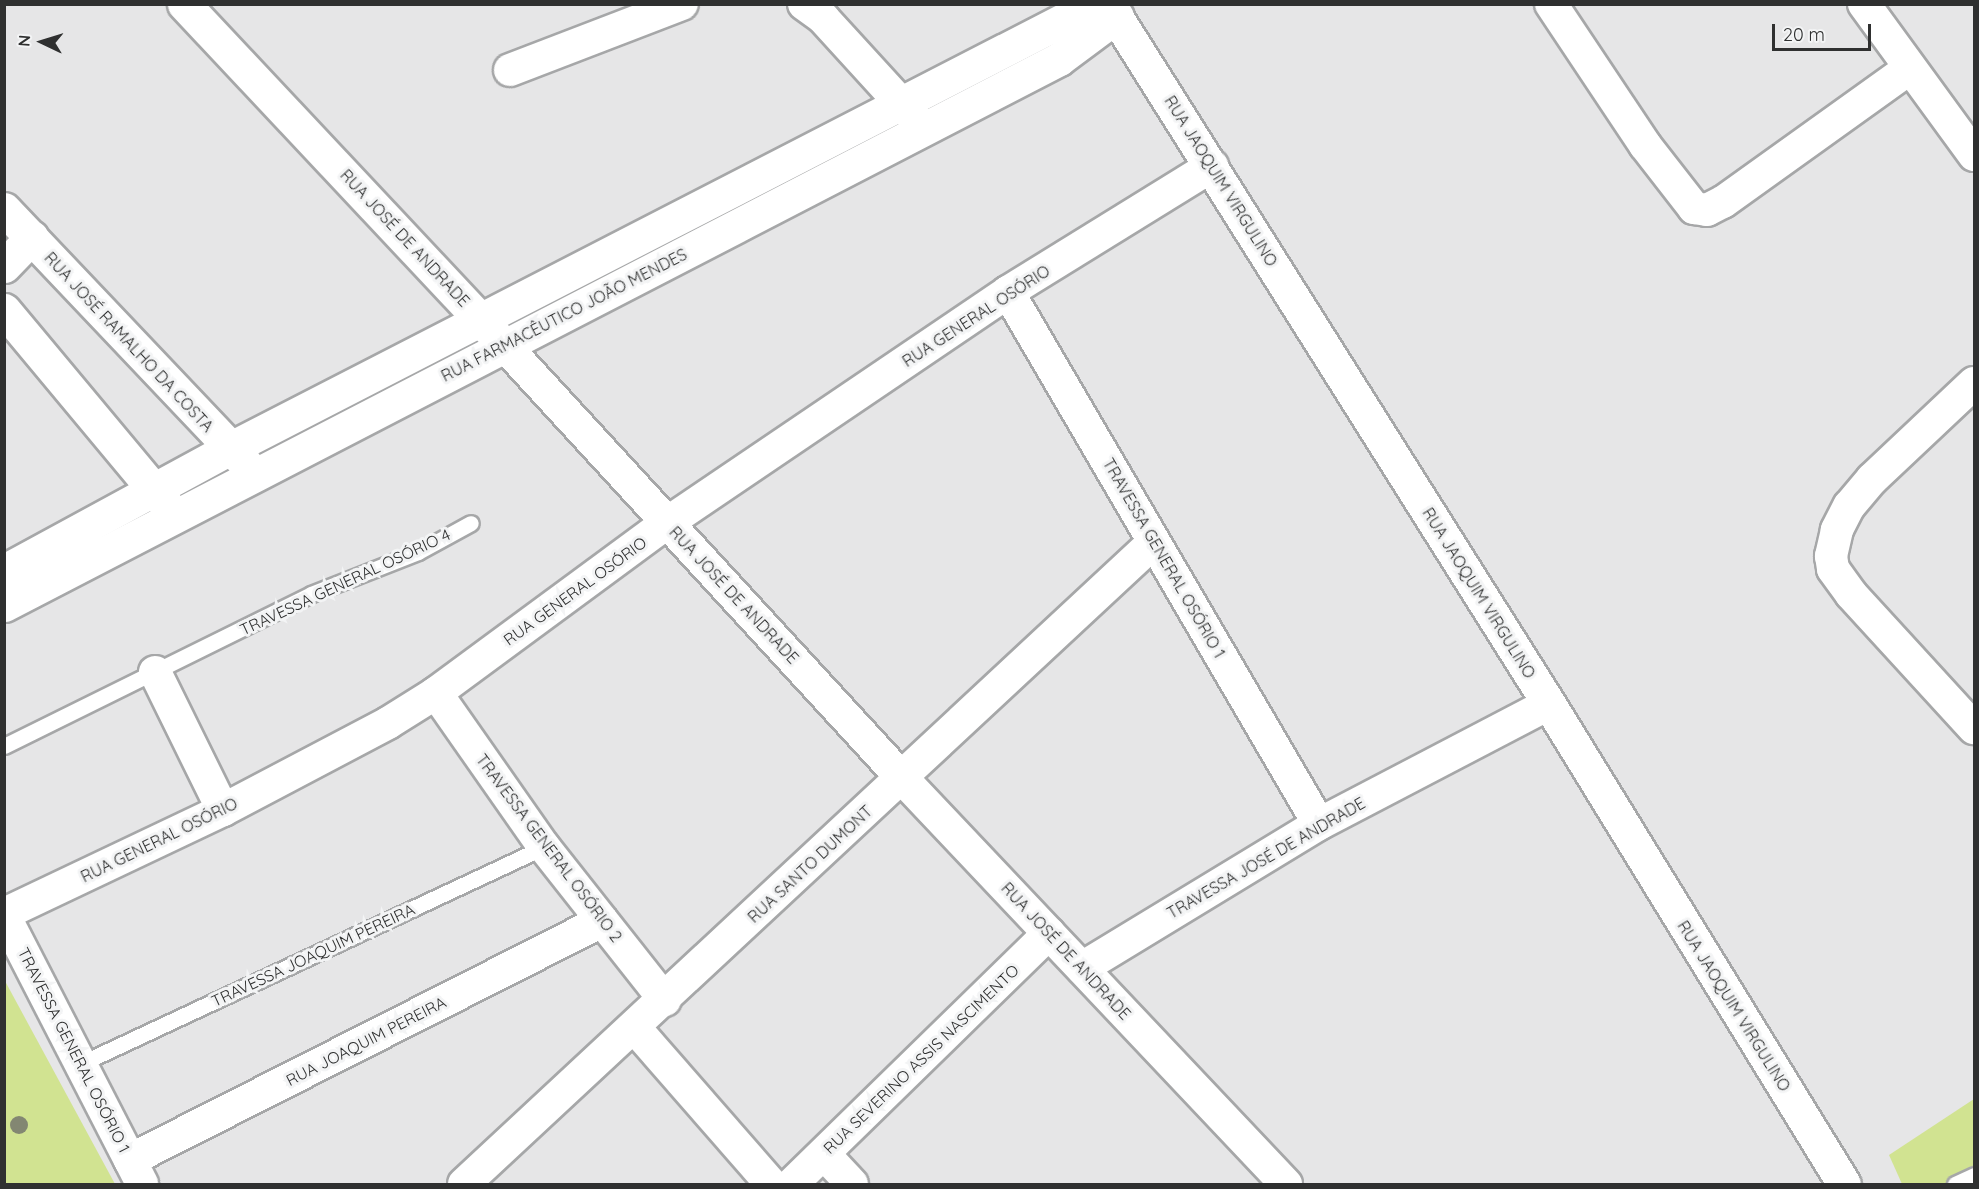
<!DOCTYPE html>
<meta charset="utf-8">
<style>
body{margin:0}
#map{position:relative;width:1979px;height:1189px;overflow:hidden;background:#e6e6e7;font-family:Quicksand,sans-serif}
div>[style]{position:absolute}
.green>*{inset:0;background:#d1e391}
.roads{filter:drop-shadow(2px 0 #a6a7a8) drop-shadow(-2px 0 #a6a7a8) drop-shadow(0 2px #a6a7a8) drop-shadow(0 -2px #a6a7a8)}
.lane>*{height:15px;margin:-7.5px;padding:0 7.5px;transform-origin:7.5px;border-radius:7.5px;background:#fff}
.street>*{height:32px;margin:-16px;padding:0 16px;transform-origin:16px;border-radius:16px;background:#fff}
.secondary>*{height:33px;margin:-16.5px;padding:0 16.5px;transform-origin:16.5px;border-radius:16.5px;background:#fff}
.primary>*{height:33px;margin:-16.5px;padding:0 16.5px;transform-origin:16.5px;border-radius:16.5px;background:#fff}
.trees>*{width:18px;height:18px;margin:-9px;border-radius:50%;background:#838772}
span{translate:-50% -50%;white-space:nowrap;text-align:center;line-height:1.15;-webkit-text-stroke:6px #f3f4f5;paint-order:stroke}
.street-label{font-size:16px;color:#2f3030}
.frame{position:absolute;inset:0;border:6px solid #2f3030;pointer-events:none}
.north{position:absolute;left:12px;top:12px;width:60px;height:60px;-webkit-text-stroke:4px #f3f4f5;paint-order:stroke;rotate:274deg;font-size:16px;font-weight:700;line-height:24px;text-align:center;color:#2f3030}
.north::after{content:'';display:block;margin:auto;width:21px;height:27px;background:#2f3030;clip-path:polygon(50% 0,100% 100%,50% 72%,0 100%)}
.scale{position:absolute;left:1772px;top:24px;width:99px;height:27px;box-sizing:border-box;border:3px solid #2f3030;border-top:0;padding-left:8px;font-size:18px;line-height:21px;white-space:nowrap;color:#2f3030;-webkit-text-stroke:4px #f3f4f5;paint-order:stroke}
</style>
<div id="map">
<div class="green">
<div style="clip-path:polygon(4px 981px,5px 981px,115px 1184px,5px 1184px)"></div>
<div style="clip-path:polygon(1974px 1099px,1974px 1184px,1902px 1184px,1889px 1155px)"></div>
</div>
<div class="roads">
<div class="lane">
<div style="left:4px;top:746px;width:343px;rotate:-26.3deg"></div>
<div style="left:311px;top:594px;width:115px;rotate:-21.4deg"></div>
<div style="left:418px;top:552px;width:60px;rotate:-28.7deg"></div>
<div style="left:82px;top:1063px;width:510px;rotate:-25.06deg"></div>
<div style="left:1955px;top:1184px;width:21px;rotate:-25deg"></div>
</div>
<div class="street">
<div style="left:804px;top:4px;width:24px;rotate:36deg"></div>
<div style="left:823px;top:18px;width:141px;rotate:47.6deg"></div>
<div style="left:1551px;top:4px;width:169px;rotate:56.3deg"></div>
<div style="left:1645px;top:145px;width:80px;rotate:52.1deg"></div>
<div style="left:1694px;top:208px;width:13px;rotate:9deg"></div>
<div style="left:1707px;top:210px;width:18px;rotate:-27deg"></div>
<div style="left:1723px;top:202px;width:230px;rotate:-35.6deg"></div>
<div style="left:1864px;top:4px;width:187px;rotate:53.9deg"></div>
<div style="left:510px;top:70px;width:184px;rotate:-21deg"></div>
<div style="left:1008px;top:292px;width:616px;rotate:59.69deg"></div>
<div style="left:505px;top:346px;width:587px;rotate:47.42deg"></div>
<div style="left:902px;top:778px;width:559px;rotate:46.6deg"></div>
<div style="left:1974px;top:383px;width:140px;rotate:136.7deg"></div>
<div style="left:1872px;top:479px;width:35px;rotate:130deg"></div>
<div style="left:1849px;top:506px;width:27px;rotate:117deg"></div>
<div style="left:1837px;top:530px;width:27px;rotate:103deg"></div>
<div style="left:1831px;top:556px;width:13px;rotate:81deg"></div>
<div style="left:1833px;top:569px;width:31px;rotate:54deg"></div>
<div style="left:1851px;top:594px;width:182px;rotate:47.5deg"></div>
<div style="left:155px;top:672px;width:154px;rotate:63.8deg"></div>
<div style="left:436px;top:693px;width:188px;rotate:55deg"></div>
<div style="left:544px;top:847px;width:195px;rotate:51.7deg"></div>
<div style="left:4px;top:914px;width:242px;rotate:-25.4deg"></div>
<div style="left:223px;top:810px;width:187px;rotate:-27.8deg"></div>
<div style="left:388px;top:723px;width:57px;rotate:-32deg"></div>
<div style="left:436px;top:693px;width:287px;rotate:-36.4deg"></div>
<div style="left:667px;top:523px;width:412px;rotate:-34.1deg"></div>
<div style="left:1008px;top:292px;width:240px;rotate:-31.7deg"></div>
<div style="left:4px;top:915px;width:302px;rotate:62.8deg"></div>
<div style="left:1082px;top:968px;width:277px;rotate:-31.3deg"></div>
<div style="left:1319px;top:824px;width:259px;rotate:-27.6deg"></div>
<div style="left:635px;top:1028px;width:207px;rotate:48.9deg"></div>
<div style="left:824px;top:1154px;width:41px;rotate:47deg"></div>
<div style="left:130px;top:1160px;width:529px;rotate:-26.86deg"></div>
<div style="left:464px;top:1184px;width:942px;rotate:-42.94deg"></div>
<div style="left:792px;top:1184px;width:359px;rotate:-44.3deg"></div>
</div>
<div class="secondary">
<div style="left:184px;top:4px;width:456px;rotate:46.8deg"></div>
<div style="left:4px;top:209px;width:350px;rotate:46.5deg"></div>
<div style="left:4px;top:266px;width:40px;rotate:-46deg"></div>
<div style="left:4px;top:310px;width:256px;rotate:50.2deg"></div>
<div style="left:4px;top:571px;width:256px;rotate:-28.5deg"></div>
<div style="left:229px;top:449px;width:973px;rotate:-27.22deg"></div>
<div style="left:4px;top:605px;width:1188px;rotate:-27.36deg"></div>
<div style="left:1059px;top:59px;width:72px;rotate:-36.6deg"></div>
</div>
<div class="primary">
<div style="left:1108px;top:4px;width:827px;rotate:57.79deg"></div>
<div style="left:1549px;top:704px;width:563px;rotate:58.43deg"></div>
</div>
</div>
<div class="trees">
<div style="left:19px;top:1125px"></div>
</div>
<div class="street-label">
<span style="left:1221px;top:181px;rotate:58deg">RUA JAOQUIM VIRGULINO</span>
<span style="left:405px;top:238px;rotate:47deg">RUA JOSÉ DE ANDRADE</span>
<span style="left:564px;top:315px;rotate:-27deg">RUA FARMACÊUTICO JOÃO MENDES</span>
<span style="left:976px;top:316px;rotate:-33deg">RUA GENERAL OSÓRIO</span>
<span style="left:129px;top:342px;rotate:47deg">RUA JOSÉ RAMALHO DA COSTA</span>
<span style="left:1164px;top:558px;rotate:60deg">TRAVESSA GENERAL OSÓRIO 1</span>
<span style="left:345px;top:582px;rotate:-25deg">TRAVESSA GENERAL OSÓRIO 4</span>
<span style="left:575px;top:591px;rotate:-36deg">RUA GENERAL OSÓRIO</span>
<span style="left:1479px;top:593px;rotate:58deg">RUA JAOQUIM VIRGULINO</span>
<span style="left:734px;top:595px;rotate:47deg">RUA JOSÉ DE ANDRADE</span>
<span style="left:159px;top:840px;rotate:-26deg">RUA GENERAL OSÓRIO</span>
<span style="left:549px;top:848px;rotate:53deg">TRAVESSA GENERAL OSÓRIO 2</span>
<span style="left:1266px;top:858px;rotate:-30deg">TRAVESSA JOSÉ DE ANDRADE</span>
<span style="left:810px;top:864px;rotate:-43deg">RUA SANTO DUMONT</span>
<span style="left:1066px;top:951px;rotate:47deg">RUA JOSÉ DE ANDRADE</span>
<span style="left:313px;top:955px;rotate:-25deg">TRAVESSA JOAQUIM PEREIRA</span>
<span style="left:1734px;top:1006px;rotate:58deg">RUA JAOQUIM VIRGULINO</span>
<span style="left:366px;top:1041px;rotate:-27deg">RUA JOAQUIM PEREIRA</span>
<span style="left:74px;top:1050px;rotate:63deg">TRAVESSA GENERAL OSÓRIO 1</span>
<span style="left:921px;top:1059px;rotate:-44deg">RUA SEVERINO ASSIS NASCIMENTO</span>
</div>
<div class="frame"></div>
<div class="north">N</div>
<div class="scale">20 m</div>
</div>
